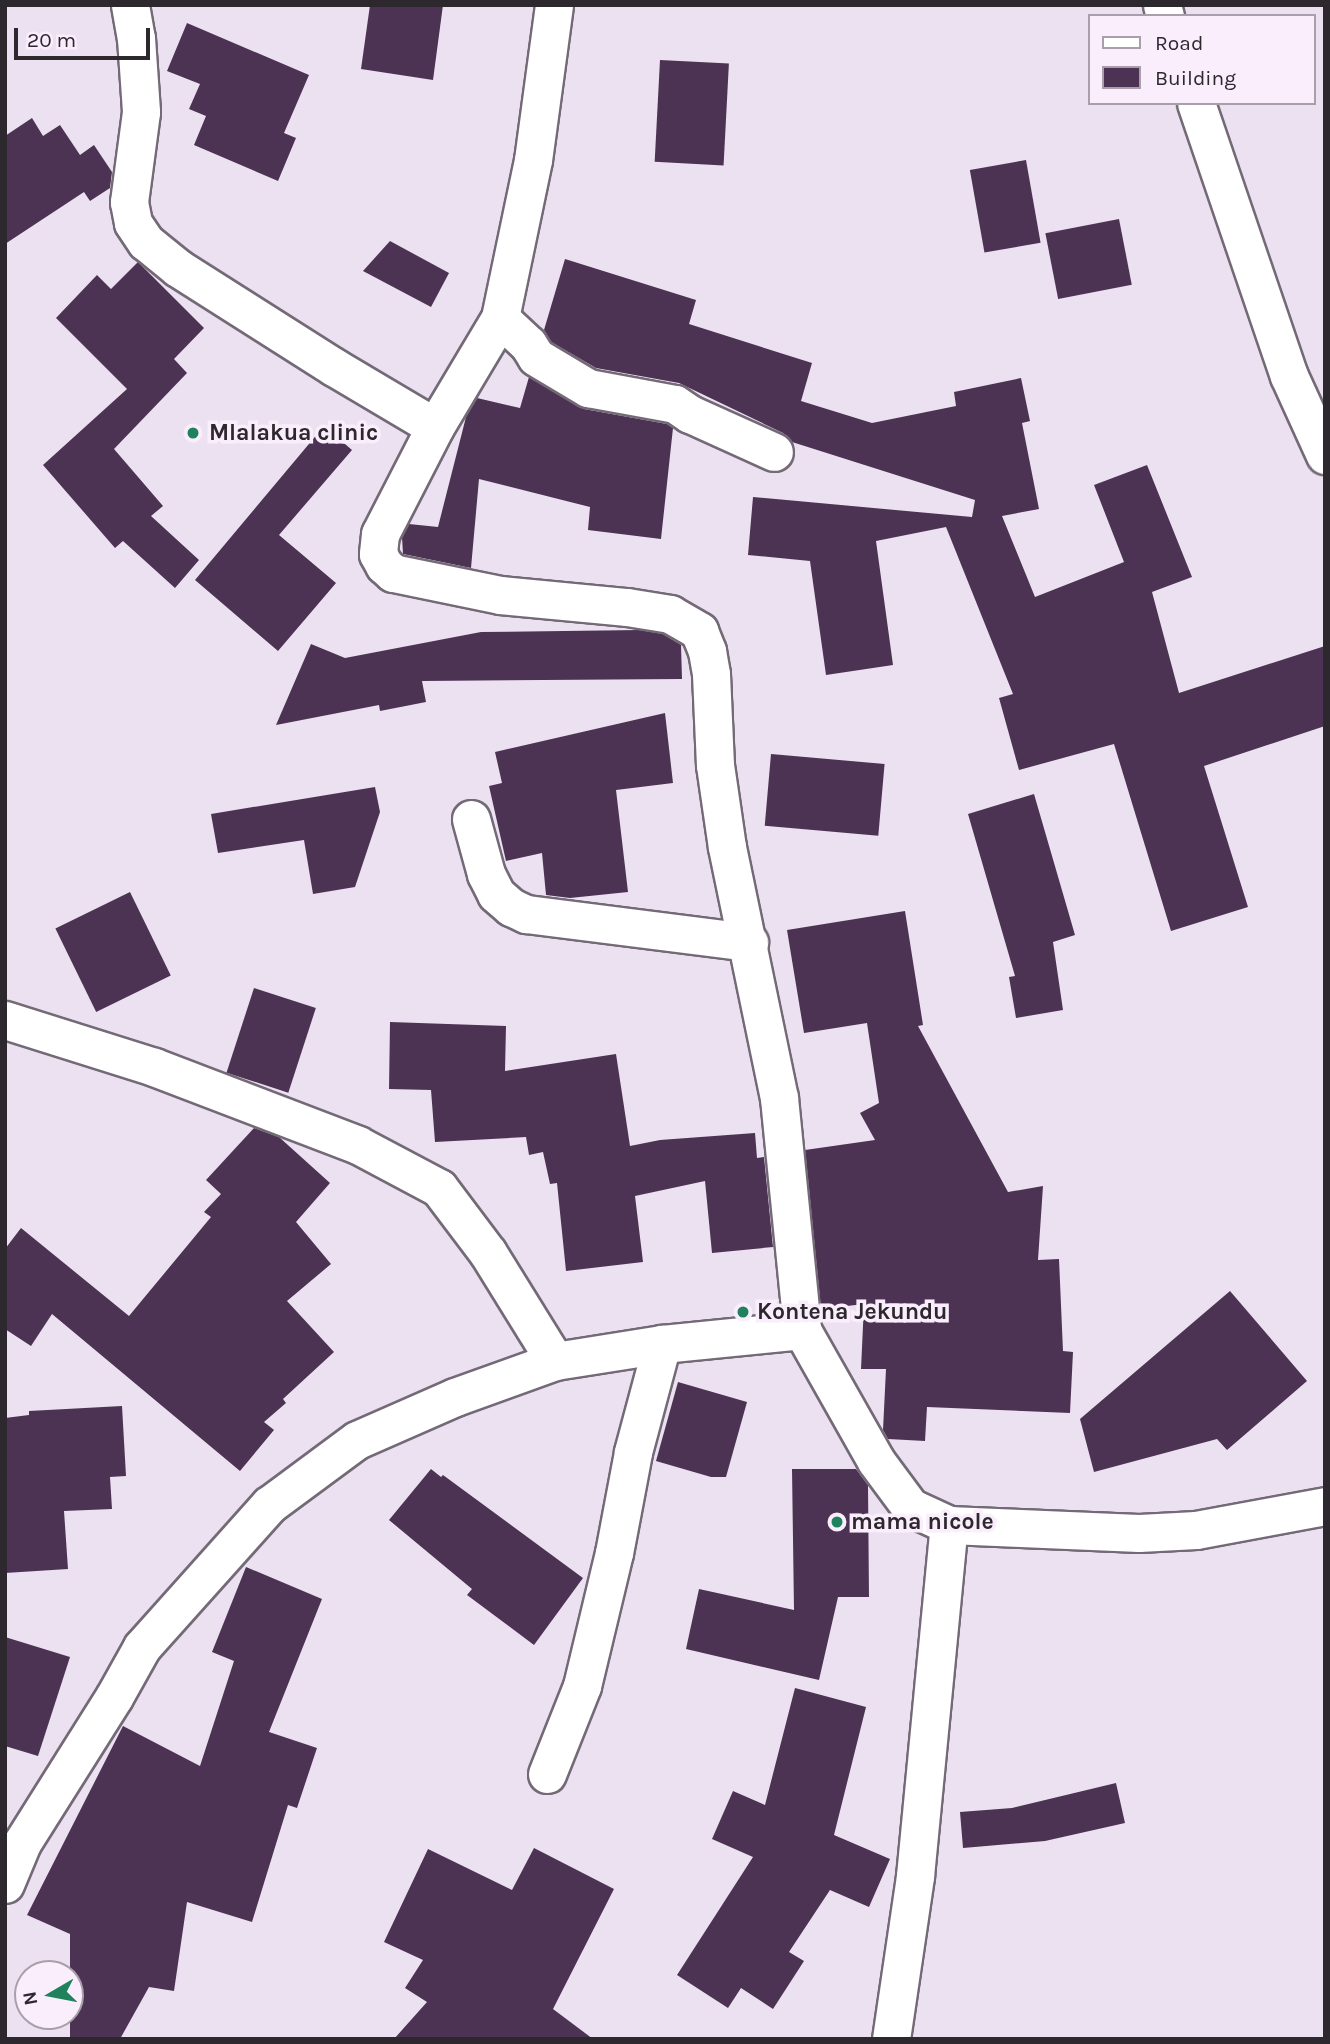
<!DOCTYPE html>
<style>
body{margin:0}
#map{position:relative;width:1330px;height:2044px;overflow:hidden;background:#ece1f0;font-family:Karla,sans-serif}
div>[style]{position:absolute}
.building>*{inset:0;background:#4c3353;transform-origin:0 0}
.roads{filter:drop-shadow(2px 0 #746a77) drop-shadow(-2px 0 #746a77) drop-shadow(0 2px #746a77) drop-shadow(0 -2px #746a77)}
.minor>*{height:37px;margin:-18.5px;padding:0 18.5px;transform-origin:18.5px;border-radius:18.5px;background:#fff}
.dots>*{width:19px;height:19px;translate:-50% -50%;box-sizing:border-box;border:4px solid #faeefd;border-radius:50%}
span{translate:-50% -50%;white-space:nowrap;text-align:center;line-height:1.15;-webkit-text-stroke:7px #faeefd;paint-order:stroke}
.poi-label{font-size:23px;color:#2c282d;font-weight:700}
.left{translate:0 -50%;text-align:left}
.frame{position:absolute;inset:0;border:7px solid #2c282d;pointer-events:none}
.legend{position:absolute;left:1088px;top:14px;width:228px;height:91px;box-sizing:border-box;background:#faeefd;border:2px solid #a89faa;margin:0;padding:9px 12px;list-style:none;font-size:21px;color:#2c282d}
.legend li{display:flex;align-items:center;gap:14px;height:35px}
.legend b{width:35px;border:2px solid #a89faa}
.north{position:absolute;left:14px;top:1960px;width:70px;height:70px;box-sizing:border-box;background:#faeefd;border:2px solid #a89faa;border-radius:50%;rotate:260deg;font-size:19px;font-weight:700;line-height:28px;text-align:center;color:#2c282d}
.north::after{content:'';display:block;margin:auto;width:24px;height:32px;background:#1f825c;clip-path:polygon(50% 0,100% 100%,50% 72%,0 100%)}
.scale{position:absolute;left:14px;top:28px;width:136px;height:32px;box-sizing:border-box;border:4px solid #2c282d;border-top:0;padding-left:9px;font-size:21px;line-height:24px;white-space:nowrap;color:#2c282d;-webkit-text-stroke:5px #faeefd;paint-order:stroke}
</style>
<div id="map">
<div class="building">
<div style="clip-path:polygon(370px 5px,443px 5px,433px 80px,361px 69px)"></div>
<div style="clip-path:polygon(187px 23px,309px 75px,284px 133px,296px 138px,278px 181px,194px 145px,206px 116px,189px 109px,200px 84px,167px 71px)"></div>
<div style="left:660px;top:60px;width:69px;height:102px;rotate:3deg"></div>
<div style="clip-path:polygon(32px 118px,43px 136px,60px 125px,80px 155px,94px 145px,112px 172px,110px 188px,90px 201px,84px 192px,5px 244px,5px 136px)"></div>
<div style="left:1026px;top:160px;width:84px;height:57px;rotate:80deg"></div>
<div style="left:1119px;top:219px;width:67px;height:75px;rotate:79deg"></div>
<div style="clip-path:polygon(390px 241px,449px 273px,431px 307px,363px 271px)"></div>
<div style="clip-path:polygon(565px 259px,696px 300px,689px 324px,812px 363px,801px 401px,872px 423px,956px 406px,954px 392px,1021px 378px,1030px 421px,1022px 423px,1039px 509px,1002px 516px,1035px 597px,1124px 562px,1094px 485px,1147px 465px,1192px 577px,1152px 592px,1179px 693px,1325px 646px,1325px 726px,1204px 766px,1248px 907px,1171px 931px,1114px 744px,1019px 770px,999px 698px,1013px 694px,946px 527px,876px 541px,893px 665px,826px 675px,810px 561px,748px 555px,753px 497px,972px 517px,975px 500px,792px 442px,783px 433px,679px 383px,596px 368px,551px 342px,544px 330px)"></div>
<div style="clip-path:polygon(138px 262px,204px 328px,174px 359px,187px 373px,114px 449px,163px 506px,151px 516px,199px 560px,175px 588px,123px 541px,115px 548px,43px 465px,127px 389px,56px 318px,97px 275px,111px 289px)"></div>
<div style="clip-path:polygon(529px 377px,584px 409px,667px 424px,673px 428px,661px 539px,588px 530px,590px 507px,479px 479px,471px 568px,403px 554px,402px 537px,409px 524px,438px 527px,466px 417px,477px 398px,520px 408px)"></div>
<div style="clip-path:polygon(324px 426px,352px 450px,279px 535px,336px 583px,278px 651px,195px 580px)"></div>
<div style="clip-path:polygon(640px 630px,663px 634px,681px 645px,682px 679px,422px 681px,426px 702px,380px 711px,379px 705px,276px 725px,311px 644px,345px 658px,481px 632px)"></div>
<div style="clip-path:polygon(665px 713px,673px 783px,616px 790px,628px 892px,570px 898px,546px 895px,542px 853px,506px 861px,489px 786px,502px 783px,495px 752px)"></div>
<div style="left:771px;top:754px;width:114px;height:72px;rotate:5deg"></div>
<div style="clip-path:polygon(375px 787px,380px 812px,355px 887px,313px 894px,304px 840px,218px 853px,211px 814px)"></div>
<div style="clip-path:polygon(1034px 794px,1075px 935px,1053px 942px,1063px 1010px,1016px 1018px,1009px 977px,1015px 976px,968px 814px)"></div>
<div style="left:130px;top:892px;width:93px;height:83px;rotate:64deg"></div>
<div style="clip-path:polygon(905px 911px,923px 1025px,918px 1026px,1008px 1192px,1043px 1186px,1038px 1260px,1059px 1259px,1063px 1351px,1073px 1352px,1070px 1413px,927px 1407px,925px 1441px,888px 1439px,883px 1430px,886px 1369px,861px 1369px,864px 1304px,821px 1309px,805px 1150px,875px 1140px,860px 1113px,879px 1103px,867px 1023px,804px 1033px,787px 930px)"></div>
<div style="left:254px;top:988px;width:65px;height:89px;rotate:18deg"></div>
<div style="clip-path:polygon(390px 1022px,506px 1026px,505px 1071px,616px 1054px,630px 1146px,660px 1140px,755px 1133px,757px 1158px,764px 1157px,773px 1247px,712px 1253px,705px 1181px,635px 1196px,643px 1262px,566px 1271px,557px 1183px,550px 1184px,543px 1152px,529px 1155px,526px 1137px,435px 1142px,431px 1090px,389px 1089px)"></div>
<div style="clip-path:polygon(254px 1128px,279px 1137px,330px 1183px,296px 1222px,331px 1264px,287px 1301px,334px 1352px,283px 1399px,286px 1403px,264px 1422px,274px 1430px,240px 1471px,52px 1314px,31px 1346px,5px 1329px,5px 1249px,21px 1228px,129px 1316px,211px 1217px,204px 1212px,221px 1194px,206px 1180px)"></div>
<div style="clip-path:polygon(1230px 1291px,1307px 1381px,1227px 1450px,1217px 1439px,1094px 1472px,1080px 1419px)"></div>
<div style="clip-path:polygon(678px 1382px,747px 1402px,726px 1477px,711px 1477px,656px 1461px)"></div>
<div style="clip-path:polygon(122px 1406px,126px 1476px,110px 1477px,112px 1509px,64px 1511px,68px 1569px,5px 1573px,5px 1418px,29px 1415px,29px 1411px)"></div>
<div style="clip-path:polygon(431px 1469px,441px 1477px,443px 1475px,583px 1578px,534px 1645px,467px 1595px,472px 1589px,389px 1520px)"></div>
<div style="clip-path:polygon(792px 1469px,856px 1469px,868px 1485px,869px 1597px,838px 1597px,819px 1680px,686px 1649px,699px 1589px,794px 1610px)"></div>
<div style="clip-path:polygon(246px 1567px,322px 1599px,269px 1732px,317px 1748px,297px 1808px,288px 1805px,252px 1922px,187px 1902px,174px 1991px,149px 1987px,120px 2039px,70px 2039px,70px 1934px,27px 1915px,123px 1726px,200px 1766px,234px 1661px,212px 1652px)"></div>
<div style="clip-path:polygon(5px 1637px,70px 1657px,38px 1756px,5px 1746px)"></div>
<div style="clip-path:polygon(795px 1688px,866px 1707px,834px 1835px,890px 1859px,869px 1907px,830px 1890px,789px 1952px,804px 1961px,773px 2009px,741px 1988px,728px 2008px,677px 1975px,753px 1857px,712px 1839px,733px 1791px,765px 1805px)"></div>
<div style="clip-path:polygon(1116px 1783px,1125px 1823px,1045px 1841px,963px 1848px,960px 1812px,1012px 1808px)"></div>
<div style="clip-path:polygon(534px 1848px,614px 1889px,553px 2009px,593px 2039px,394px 2039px,427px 2002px,405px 1988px,423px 1960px,384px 1942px,428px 1849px,512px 1890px)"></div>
</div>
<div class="roads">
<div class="minor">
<div style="left:130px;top:5px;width:34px;rotate:80deg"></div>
<div style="left:136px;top:38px;width:74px;rotate:86.1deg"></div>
<div style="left:141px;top:112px;width:91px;rotate:97.6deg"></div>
<div style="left:129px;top:202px;width:21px;rotate:79deg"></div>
<div style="left:133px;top:223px;width:23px;rotate:56deg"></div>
<div style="left:146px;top:242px;width:41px;rotate:39.1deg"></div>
<div style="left:178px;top:268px;width:185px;rotate:32.4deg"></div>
<div style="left:334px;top:367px;width:117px;rotate:30.7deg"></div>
<div style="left:554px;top:5px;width:156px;rotate:97.7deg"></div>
<div style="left:533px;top:160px;width:161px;rotate:101.8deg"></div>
<div style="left:500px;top:318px;width:127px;rotate:120.8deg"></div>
<div style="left:435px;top:427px;width:120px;rotate:117.2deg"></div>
<div style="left:380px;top:534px;width:20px;rotate:96deg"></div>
<div style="left:378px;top:554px;width:13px;rotate:61deg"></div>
<div style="left:384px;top:565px;width:12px;rotate:42deg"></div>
<div style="left:393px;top:573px;width:109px;rotate:11.6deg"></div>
<div style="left:500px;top:595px;width:128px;rotate:5.4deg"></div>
<div style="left:627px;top:607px;width:44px;rotate:9.2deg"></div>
<div style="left:670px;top:614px;width:34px;rotate:30deg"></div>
<div style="left:699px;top:631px;width:22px;rotate:68deg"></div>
<div style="left:707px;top:651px;width:23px;rotate:80deg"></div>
<div style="left:711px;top:674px;width:91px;rotate:87.5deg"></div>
<div style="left:715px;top:765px;width:83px;rotate:81.7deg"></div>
<div style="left:727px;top:847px;width:256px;rotate:78.3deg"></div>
<div style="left:779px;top:1098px;width:233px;rotate:84.3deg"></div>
<div style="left:802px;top:1330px;width:150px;rotate:60.5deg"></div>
<div style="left:876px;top:1461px;width:57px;rotate:53.5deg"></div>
<div style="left:910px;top:1507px;width:43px;rotate:24.8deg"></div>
<div style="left:949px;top:1525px;width:190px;rotate:2.4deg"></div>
<div style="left:1139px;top:1533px;width:57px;rotate:-3deg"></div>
<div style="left:1196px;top:1530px;width:131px;rotate:-10.5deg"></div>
<div style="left:1162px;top:5px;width:11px;rotate:75deg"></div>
<div style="left:1196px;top:103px;width:288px;rotate:71.2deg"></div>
<div style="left:1289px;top:376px;width:87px;rotate:65.5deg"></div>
<div style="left:500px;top:318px;width:38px;rotate:43deg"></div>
<div style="left:528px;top:344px;width:15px;rotate:58deg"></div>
<div style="left:536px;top:357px;width:61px;rotate:30.8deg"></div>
<div style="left:588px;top:388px;width:88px;rotate:10.4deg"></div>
<div style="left:675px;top:404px;width:18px;rotate:34deg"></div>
<div style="left:690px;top:414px;width:92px;rotate:24.3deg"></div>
<div style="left:471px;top:819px;width:57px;rotate:74.7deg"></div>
<div style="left:486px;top:874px;width:22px;rotate:63deg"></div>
<div style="left:496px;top:894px;width:20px;rotate:41deg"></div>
<div style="left:511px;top:907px;width:17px;rotate:25deg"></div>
<div style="left:526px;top:914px;width:225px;rotate:7.2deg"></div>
<div style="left:5px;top:1020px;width:156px;rotate:17.5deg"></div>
<div style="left:154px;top:1067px;width:218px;rotate:20.9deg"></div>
<div style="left:358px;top:1145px;width:92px;rotate:28deg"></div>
<div style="left:439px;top:1188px;width:81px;rotate:53deg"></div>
<div style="left:488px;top:1253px;width:127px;rotate:58.2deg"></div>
<div style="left:547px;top:1774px;width:95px;rotate:-68.3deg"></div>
<div style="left:582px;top:1686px;width:137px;rotate:-76.5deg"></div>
<div style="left:614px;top:1553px;width:103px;rotate:-79.3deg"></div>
<div style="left:633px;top:1452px;width:112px;rotate:-75deg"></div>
<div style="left:5px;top:1884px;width:44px;rotate:-67.5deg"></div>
<div style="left:22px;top:1843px;width:173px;rotate:-57.8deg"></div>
<div style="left:114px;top:1697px;width:57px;rotate:-60.8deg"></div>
<div style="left:142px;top:1647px;width:191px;rotate:-48.2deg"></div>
<div style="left:269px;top:1505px;width:109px;rotate:-36.5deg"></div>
<div style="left:357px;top:1440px;width:107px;rotate:-23.7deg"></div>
<div style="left:455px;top:1397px;width:106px;rotate:-19.8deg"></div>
<div style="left:555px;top:1361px;width:108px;rotate:-9deg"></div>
<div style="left:662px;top:1344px;width:141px;rotate:-5.7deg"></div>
<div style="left:891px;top:2039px;width:165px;rotate:-81.6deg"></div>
<div style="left:915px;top:1876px;width:353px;rotate:-84.5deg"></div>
</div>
</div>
<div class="dots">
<div style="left:193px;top:433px;background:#1f825c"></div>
<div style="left:743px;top:1312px;background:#1f825c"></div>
<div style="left:837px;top:1522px;background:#1f825c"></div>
</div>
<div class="poi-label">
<span class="left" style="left:209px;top:433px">Mlalakua clinic</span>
<span class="left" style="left:757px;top:1312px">Kontena Jekundu</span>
<span class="left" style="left:851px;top:1522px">mama nicole</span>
</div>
<div class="frame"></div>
<ul class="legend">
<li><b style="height:9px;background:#fff"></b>Road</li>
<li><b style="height:19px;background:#4c3353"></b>Building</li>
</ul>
<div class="north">N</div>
<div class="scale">20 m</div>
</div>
